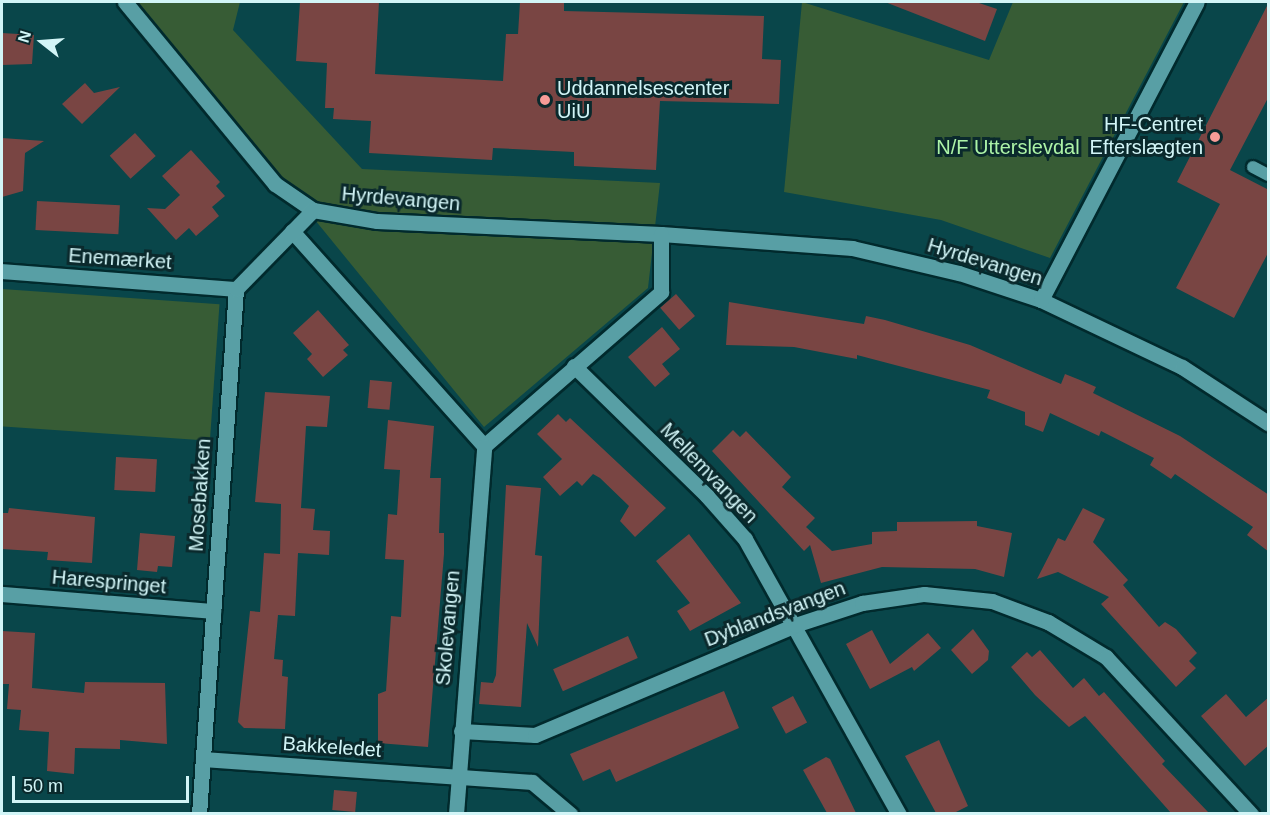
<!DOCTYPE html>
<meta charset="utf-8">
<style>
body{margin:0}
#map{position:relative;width:1270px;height:815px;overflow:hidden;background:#09464a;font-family:Helvetica,sans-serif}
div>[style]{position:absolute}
.green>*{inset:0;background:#375c35;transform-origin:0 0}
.building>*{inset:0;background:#794543;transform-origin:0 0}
.roads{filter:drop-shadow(2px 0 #012a2d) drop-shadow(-2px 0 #012a2d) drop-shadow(0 2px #012a2d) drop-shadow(0 -2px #012a2d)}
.lane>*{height:12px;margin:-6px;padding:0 6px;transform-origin:6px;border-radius:6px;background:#589fa5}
.street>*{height:15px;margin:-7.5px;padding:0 7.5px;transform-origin:7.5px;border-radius:7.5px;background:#589fa5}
.dots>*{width:16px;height:16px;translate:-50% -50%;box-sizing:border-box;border:3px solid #0a292c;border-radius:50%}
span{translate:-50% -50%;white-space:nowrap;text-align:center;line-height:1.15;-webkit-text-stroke:6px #0a292c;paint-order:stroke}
.poi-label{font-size:20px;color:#d2f5f7}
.left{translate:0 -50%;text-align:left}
.right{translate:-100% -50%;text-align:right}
.park-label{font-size:20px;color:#adf4a7}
.street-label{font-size:20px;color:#d2f5f7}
.frame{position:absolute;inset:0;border:3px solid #d2f5f7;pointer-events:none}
.north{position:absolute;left:12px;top:12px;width:60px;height:60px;-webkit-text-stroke:4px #0a292c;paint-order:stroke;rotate:287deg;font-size:16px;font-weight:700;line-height:24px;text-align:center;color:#d2f5f7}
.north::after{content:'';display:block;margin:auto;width:21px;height:27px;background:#d2f5f7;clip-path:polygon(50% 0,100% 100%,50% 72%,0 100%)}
.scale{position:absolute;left:12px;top:776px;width:177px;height:27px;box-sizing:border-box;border:3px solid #d2f5f7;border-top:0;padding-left:8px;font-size:18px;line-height:21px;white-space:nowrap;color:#d2f5f7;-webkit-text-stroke:4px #0a292c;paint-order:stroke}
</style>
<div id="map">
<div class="green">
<div style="clip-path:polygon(137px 2px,240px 2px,233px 30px,362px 169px,660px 183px,648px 288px,484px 427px)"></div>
<div style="clip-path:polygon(802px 2px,989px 60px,1013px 2px,1184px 2px,1050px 258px,941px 220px,784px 192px)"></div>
<div style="left:2px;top:289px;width:218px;height:137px;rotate:4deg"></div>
</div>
<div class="building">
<div style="clip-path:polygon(300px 2px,379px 2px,375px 74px,503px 81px,506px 34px,518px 34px,520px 2px,564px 2px,564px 11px,764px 16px,762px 59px,781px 60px,779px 104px,660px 101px,656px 170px,574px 166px,574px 152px,493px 148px,492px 160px,369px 153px,371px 121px,333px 119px,334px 108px,325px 108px,327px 63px,296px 61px)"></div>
<div style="clip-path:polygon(885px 2px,976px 2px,997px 9px,985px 41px)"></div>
<div style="clip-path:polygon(1269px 2px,1269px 96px,1230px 170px,1269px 190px,1269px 251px,1234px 318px,1176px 288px,1220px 204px,1177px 182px)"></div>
<div style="clip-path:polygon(2px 33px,34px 35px,32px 64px,2px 65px)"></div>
<div style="clip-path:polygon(85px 83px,94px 93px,120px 87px,82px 124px,62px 104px)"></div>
<div style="left:135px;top:133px;width:31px;height:34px;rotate:48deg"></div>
<div style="clip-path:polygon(2px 138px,44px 141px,25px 153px,23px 191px,2px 197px)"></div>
<div style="clip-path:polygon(191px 150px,220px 182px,216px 186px,225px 196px,212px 207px,219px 216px,196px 236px,189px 228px,176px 240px,147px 208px,165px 209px,180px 195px,162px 176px)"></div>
<div style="left:37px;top:201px;width:83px;height:29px;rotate:3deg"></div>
<div style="left:676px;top:294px;width:29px;height:21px;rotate:49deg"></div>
<div style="clip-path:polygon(729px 302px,864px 324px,866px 316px,885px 320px,970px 345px,1061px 384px,1065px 374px,1080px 380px,1096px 387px,1093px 393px,1180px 436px,1269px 495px,1269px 552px,1247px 535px,1253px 527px,1175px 474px,1171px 479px,1150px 465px,1154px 458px,1101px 431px,1099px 436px,1050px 413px,1043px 432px,1025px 425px,1025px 412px,987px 398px,990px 390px,857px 355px,857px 359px,794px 347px,726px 345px)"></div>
<div style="clip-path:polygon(318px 310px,349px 345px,343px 350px,348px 355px,323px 377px,307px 359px,312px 354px,293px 333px)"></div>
<div style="clip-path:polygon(662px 327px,680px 349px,662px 364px,670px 374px,655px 387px,628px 357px)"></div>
<div style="left:370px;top:380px;width:22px;height:28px;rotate:5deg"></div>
<div style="clip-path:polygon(265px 392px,330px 396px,327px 427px,306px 426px,301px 508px,315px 509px,313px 530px,330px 531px,329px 555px,298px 553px,295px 616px,278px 615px,274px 659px,283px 660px,282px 676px,288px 677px,285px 729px,244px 728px,238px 722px,250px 611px,260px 612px,264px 553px,280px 554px,281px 504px,255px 502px)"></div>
<div style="clip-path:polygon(558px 414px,566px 422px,570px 418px,666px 508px,635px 537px,620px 521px,629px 506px,600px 478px,593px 474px,582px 486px,577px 481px,560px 496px,543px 477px,562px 459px,537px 434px)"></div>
<div style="clip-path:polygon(388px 420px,434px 426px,430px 478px,441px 478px,439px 533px,444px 533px,444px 554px,428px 747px,378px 743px,378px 694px,386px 691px,391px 616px,401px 617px,404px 560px,385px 559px,388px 514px,397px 515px,400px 470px,384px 469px)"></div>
<div style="clip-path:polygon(733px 430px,740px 437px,746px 431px,791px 477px,782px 487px,815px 518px,806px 527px,832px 551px,872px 544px,872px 532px,897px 531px,897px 522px,977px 521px,977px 526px,1012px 533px,1004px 577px,975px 569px,882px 567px,821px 583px,810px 545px,804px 551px,712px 451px)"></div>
<div style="left:116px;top:457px;width:41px;height:33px;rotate:3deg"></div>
<div style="clip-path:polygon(506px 485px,541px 488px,535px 555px,542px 556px,538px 647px,527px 623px,521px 707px,479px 704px,481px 682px,493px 683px,496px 675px)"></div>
<div style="clip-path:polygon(9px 508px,95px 517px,92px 563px,47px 560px,48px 552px,2px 549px,2px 513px,8px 513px)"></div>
<div style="clip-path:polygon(1083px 508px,1105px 519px,1093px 542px,1128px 580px,1123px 585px,1159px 627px,1165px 622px,1176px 629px,1197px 653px,1189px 661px,1196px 668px,1176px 687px,1101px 604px,1109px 597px,1058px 572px,1037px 579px,1058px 538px,1065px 541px)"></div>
<div style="clip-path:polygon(140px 533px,175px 536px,172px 567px,158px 566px,157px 572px,137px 570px)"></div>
<div style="clip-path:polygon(689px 534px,741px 603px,690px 631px,677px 611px,690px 603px,656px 561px)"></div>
<div style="clip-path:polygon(973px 629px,989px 651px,988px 660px,972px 674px,951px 650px)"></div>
<div style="clip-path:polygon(872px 630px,890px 664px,928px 633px,941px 648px,914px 671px,912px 667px,870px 689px,846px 644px)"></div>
<div style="clip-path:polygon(2px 631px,35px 633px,32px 688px,84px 693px,85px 682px,165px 683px,167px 744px,120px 740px,120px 749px,75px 748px,74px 774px,47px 771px,49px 732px,19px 730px,21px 710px,7px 709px,9px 684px,2px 684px)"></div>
<div style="left:628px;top:636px;width:24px;height:82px;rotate:66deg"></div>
<div style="clip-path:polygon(1040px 650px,1073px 688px,1084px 678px,1099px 696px,1104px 692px,1165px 761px,1162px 764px,1209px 813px,1171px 813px,1085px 716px,1069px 727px,1035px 695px,1011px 667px,1027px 652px,1032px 657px)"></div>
<div style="clip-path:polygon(724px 691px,739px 728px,616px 782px,610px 769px,583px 781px,570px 754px)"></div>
<div style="clip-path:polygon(1226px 694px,1246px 717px,1269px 697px,1269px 745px,1245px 766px,1201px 716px)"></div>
<div style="left:793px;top:696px;width:30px;height:24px;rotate:62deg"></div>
<div style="clip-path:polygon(939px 740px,968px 806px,954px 813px,936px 813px,905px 756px)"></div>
<div style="clip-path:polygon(826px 757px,830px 759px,856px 813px,827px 813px,803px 770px)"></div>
<div style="left:334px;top:790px;width:23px;height:20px;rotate:5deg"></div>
</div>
<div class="roads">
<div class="lane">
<div style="left:1253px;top:167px;width:17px;rotate:28deg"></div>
</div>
<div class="street">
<div style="left:125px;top:2px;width:236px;rotate:50.5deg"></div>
<div style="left:275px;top:184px;width:46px;rotate:34.4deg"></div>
<div style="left:313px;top:210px;width:65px;rotate:9.8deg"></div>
<div style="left:377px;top:221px;width:284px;rotate:2.6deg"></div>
<div style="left:661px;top:234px;width:192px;rotate:4.2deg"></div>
<div style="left:852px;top:248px;width:110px;rotate:13.2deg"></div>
<div style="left:959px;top:273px;width:86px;rotate:18.2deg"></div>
<div style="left:1041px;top:300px;width:156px;rotate:25.4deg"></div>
<div style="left:1182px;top:367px;width:103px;rotate:33.1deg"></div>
<div style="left:292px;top:231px;width:288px;rotate:48.2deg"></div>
<div style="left:484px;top:446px;width:235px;rotate:-41deg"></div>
<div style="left:661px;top:292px;width:58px;rotate:-90deg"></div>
<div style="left:2px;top:271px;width:235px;rotate:4.4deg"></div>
<div style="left:1041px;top:300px;width:336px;rotate:-62.4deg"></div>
<div style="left:574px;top:366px;width:186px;rotate:44.3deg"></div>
<div style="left:707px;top:496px;width:57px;rotate:48.5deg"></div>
<div style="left:745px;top:539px;width:315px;rotate:60.8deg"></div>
<div style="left:2px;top:594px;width:212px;rotate:4.6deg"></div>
<div style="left:461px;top:731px;width:74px;rotate:3.1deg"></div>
<div style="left:535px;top:735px;width:282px;rotate:-22.9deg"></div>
<div style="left:795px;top:625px;width:71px;rotate:-18.2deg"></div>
<div style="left:862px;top:603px;width:63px;rotate:-8.3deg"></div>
<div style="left:924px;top:594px;width:68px;rotate:5.9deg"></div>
<div style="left:992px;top:601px;width:60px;rotate:20.6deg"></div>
<div style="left:1048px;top:622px;width:68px;rotate:31.1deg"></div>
<div style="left:1106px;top:657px;width:214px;rotate:47.3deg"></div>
<div style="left:203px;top:759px;width:330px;rotate:4deg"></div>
<div style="left:532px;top:782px;width:50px;rotate:40.1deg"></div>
<div style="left:199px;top:814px;width:526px;rotate:-85.97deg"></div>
<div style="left:236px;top:289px;width:110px;rotate:-45.7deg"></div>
<div style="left:456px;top:814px;width:369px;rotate:-85.6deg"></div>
</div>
</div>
<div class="dots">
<div style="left:545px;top:100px;background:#f59b97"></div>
<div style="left:1215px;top:137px;background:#f59b97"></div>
</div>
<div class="poi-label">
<span class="left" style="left:557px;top:100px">Uddannelsescenter<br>UiU</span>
<span class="right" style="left:1203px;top:136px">HF-Centret<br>Efterslægten</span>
</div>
<div class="park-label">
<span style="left:1008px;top:147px">N/F Utterslevdal</span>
</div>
<div class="street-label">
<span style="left:401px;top:199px;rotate:5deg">Hyrdevangen</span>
<span style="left:120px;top:259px;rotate:4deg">Enemærket</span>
<span style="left:985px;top:262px;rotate:17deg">Hyrdevangen</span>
<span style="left:709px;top:473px;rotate:46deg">Mellemvangen</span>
<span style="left:200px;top:495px;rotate:-86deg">Mosebakken</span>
<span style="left:109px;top:582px;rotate:5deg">Harespringet</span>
<span style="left:775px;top:614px;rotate:-21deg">Dyblandsvangen</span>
<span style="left:448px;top:628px;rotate:-85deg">Skolevangen</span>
<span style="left:332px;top:747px;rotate:4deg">Bakkeledet</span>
</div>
<div class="frame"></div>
<div class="north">N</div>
<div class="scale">50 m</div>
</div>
